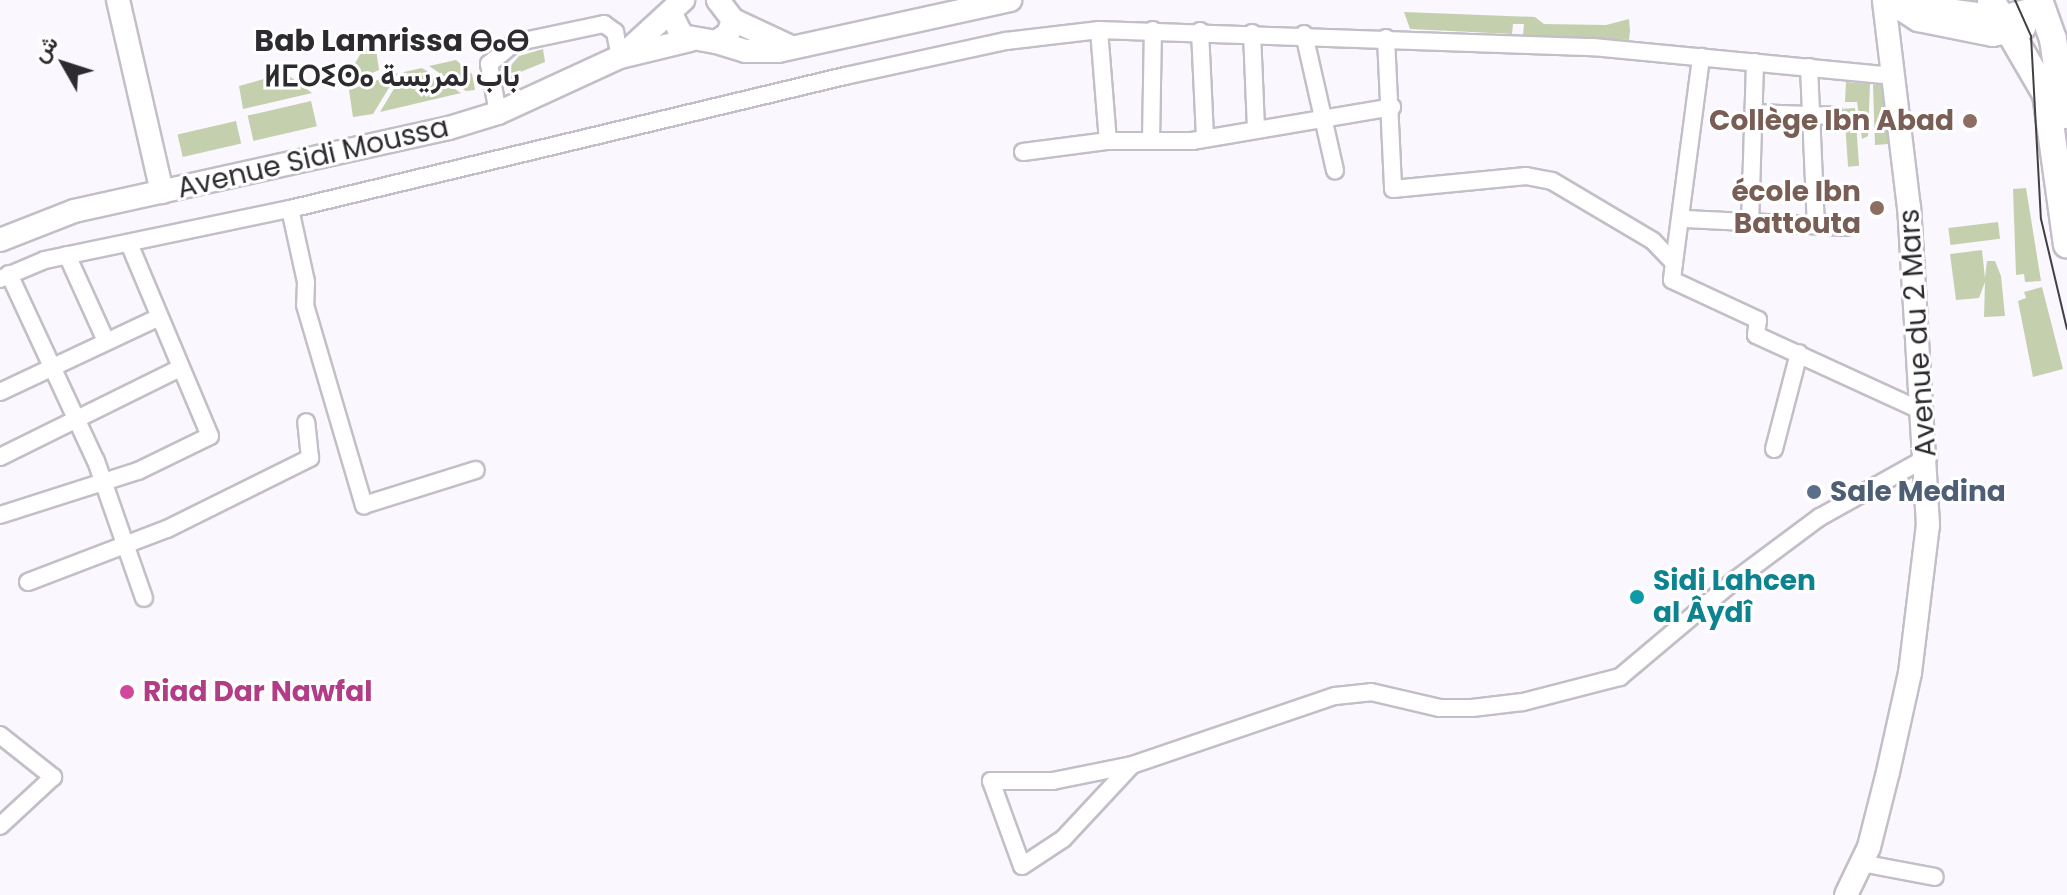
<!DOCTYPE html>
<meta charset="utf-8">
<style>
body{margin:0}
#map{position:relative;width:2067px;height:895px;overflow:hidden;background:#fbf7fe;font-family:Poppins,Vazirmatn,"Noto Sans Tifinagh",sans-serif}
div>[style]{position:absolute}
.green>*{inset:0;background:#c4cfae;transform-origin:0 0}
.roads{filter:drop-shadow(2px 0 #c3bec7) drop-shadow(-2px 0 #c3bec7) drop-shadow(0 2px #c3bec7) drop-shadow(0 -2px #c3bec7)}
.minor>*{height:16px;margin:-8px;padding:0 8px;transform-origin:8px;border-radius:8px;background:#fff}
.tertiary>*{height:22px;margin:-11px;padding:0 11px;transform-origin:11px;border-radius:11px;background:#fff}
.primary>*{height:26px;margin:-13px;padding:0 13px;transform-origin:13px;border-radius:13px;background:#fff}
.tram>*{height:2px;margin:-1px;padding:0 1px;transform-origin:1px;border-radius:1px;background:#424044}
.dots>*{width:22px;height:22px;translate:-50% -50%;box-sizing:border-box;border:4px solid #fff;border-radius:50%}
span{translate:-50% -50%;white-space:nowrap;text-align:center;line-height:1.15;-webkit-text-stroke:6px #fff;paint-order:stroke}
.education-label{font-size:28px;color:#785e54;font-weight:700}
.right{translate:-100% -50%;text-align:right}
.street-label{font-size:28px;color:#2d2b2f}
.service-label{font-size:28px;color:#4e5e75;font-weight:700}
.left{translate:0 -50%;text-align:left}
.culture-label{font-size:28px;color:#0d838f;font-weight:700}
.hotel-label{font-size:28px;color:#b23c85;font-weight:700}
.neighbourhood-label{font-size:30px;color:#2d2b2f;font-weight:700}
.north{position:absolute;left:24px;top:24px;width:80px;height:80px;-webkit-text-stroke:6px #fff;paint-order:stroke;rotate:309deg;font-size:22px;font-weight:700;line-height:32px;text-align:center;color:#2d2b2f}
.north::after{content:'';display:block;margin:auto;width:28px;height:36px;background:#2d2b2f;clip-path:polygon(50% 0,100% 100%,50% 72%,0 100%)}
</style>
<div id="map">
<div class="green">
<div style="clip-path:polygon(1404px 12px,1535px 17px,1544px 24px,1606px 25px,1629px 19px,1630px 31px,1629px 40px,1523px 35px,1524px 24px,1513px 24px,1512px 34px,1410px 29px)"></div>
<div style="clip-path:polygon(375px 43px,379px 70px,349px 83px,347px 77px,365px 46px)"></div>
<div style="clip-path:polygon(543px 49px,545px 62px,518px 73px,507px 85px,503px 74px,519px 56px)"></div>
<div style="clip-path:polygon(456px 60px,472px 74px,475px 90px,466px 91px,429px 66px)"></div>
<div style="clip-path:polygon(422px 68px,461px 93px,380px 112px,404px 72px)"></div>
<div style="clip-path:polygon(285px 73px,312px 93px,243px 109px,239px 86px)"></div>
<div style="clip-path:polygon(398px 73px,373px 114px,353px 117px,349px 90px)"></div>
<div style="clip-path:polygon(1846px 82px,1870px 84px,1868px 136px,1862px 139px,1857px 102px,1845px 102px)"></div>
<div style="clip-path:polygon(1885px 84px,1889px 144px,1875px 145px,1873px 85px)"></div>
<div style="left:311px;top:101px;width:26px;height:65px;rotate:77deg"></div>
<div style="left:1855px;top:108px;width:58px;height:11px;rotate:86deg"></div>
<div style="left:236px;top:121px;width:23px;height:60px;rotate:77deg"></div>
<div style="clip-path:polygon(2026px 188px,2041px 281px,2025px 282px,2024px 274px,2016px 275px,2013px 189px)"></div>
<div style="left:1998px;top:222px;width:17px;height:50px;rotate:83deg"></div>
<div style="clip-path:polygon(1982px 250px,1985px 278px,1987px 261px,1995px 261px,2001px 276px,2005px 316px,1984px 317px,1985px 282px,1979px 298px,1956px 300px,1950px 254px)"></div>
<div style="clip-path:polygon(2042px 287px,2063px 369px,2033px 377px,2018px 301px,2026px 298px,2024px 292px)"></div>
</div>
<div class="roads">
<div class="minor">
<div style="left:1099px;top:30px;width:111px;rotate:85.4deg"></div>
<div style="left:1200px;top:31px;width:107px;rotate:87.3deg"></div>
<div style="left:1252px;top:33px;width:95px;rotate:87.6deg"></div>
<div style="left:1304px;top:34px;width:140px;rotate:77.2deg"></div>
<div style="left:1386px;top:38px;width:151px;rotate:87.3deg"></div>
<div style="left:1393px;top:189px;width:134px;rotate:-5.6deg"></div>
<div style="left:1526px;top:176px;width:26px;rotate:11deg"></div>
<div style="left:1552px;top:181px;width:117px;rotate:30.7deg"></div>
<div style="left:1653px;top:241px;width:30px;rotate:46deg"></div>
<div style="left:1674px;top:263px;width:17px;rotate:97deg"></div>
<div style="left:1672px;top:280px;width:95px;rotate:24.9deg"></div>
<div style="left:1758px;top:320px;width:15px;rotate:98deg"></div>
<div style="left:1756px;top:335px;width:185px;rotate:24.6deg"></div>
<div style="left:1809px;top:67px;width:158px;rotate:87.5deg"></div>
<div style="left:498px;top:113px;width:50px;rotate:-100.4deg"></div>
<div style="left:489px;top:64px;width:33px;rotate:-40deg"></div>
<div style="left:514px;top:43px;width:92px;rotate:-11.9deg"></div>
<div style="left:604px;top:24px;width:14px;rotate:36deg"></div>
<div style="left:615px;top:32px;width:25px;rotate:79deg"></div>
<div style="left:1754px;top:113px;width:81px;rotate:2.1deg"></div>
<div style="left:1151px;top:141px;width:111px;rotate:-89deg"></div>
<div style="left:1023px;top:152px;width:86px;rotate:-7.4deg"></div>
<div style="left:1108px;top:141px;width:84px"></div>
<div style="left:1192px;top:141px;width:203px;rotate:-9.6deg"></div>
<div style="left:290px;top:209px;width:75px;rotate:77.6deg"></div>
<div style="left:306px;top:282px;width:23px;rotate:92deg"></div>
<div style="left:305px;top:305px;width:209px;rotate:73.6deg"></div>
<div style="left:364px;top:505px;width:117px;rotate:-17.4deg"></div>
<div style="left:1683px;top:219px;width:163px;rotate:2.8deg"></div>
<div style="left:1750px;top:223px;width:161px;rotate:-88.2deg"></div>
<div style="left:67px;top:255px;width:94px;rotate:65.6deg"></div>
<div style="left:1674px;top:263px;width:208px;rotate:-82.5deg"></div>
<div style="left:9px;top:274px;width:206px;rotate:65.1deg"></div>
<div style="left:96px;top:461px;width:145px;rotate:70.7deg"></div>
<div style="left:0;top:279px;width:49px;rotate:-22.9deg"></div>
<div style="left:45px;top:260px;width:250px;rotate:-11.8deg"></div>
<div style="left:290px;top:209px;width:571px;rotate:-13.48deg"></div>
<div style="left:845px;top:76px;width:165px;rotate:-12.3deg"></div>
<div style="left:1006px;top:41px;width:94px;rotate:-6.7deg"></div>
<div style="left:1099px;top:30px;width:494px;rotate:2deg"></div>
<div style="left:1593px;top:47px;width:302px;rotate:5.5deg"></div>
<div style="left:0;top:392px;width:174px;rotate:-25.2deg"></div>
<div style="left:1774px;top:449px;width:99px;rotate:-75.4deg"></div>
<div style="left:0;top:457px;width:199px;rotate:-26.3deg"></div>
<div style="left:0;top:515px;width:145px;rotate:-17.7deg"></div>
<div style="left:138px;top:471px;width:80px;rotate:-25.9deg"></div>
<div style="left:210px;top:436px;width:209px;rotate:-112.8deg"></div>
<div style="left:28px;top:582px;width:149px;rotate:-20.9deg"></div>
<div style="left:167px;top:529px;width:160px;rotate:-26.4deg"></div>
<div style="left:310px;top:458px;width:36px;rotate:-96deg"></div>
<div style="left:0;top:735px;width:68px;rotate:38.4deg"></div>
<div style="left:53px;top:777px;width:72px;rotate:137.2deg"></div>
<div style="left:1132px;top:765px;width:81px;rotate:168.6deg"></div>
<div style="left:1053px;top:781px;width:62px;rotate:180deg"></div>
<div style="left:991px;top:781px;width:90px;rotate:70deg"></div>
<div style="left:1022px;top:866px;width:49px;rotate:-33.4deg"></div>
<div style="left:1063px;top:839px;width:101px;rotate:-47deg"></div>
<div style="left:1132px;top:765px;width:214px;rotate:-18.8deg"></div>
<div style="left:1335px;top:696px;width:36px;rotate:-6deg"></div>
<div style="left:1371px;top:692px;width:71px;rotate:13.1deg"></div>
<div style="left:1440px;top:708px;width:32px"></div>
<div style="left:1472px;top:708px;width:51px;rotate:-6.7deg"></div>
<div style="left:1523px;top:702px;width:100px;rotate:-14.5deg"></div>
<div style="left:1620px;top:677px;width:149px;rotate:-40.1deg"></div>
<div style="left:1734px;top:581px;width:107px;rotate:-36.7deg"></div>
<div style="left:1820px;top:517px;width:124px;rotate:-29.1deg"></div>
<div style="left:1861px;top:863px;width:75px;rotate:10.7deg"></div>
</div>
<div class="tertiary">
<div style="left:118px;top:0;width:197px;rotate:77.1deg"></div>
<div style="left:1894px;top:3px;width:108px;rotate:7.5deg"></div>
<div style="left:2001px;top:17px;width:43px;rotate:-13.4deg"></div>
<div style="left:1904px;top:11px;width:17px;rotate:33deg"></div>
<div style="left:1918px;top:20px;width:76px;rotate:11.3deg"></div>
<div style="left:1993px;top:35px;width:32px;rotate:-13deg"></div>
<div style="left:671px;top:14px;width:25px;rotate:63deg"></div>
<div style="left:682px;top:36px;width:35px;rotate:10deg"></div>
<div style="left:716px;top:42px;width:14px;rotate:-34deg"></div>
<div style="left:728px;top:34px;width:15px;rotate:-70deg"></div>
<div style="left:733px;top:20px;width:25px;rotate:-127deg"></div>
<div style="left:733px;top:20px;width:62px;rotate:24.9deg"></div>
<div style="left:716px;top:42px;width:31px;rotate:17deg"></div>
<div style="left:746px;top:51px;width:32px"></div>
<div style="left:778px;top:51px;width:238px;rotate:-12.4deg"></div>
<div style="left:625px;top:53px;width:79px;rotate:-42.4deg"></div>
<div style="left:0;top:240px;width:79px;rotate:-21.4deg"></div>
<div style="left:74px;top:211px;width:384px;rotate:-12.5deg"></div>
<div style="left:449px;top:128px;width:51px;rotate:-17deg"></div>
<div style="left:498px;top:113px;width:134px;rotate:-24.7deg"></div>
<div style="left:620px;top:57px;width:72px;rotate:-13.7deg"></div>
<div style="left:1846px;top:895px;width:53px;rotate:-64.4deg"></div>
<div style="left:1869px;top:847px;width:77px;rotate:-75.8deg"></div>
<div style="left:1888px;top:772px;width:101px;rotate:-77.5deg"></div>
<div style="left:1910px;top:673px;width:149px;rotate:-83.1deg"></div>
<div style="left:1928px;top:525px;width:318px;rotate:-93.4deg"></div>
<div style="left:1909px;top:208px;width:209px;rotate:-96.9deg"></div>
</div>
<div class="primary">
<div style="left:1991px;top:0;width:109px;rotate:59.7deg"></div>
<div style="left:2046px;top:94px;width:152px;rotate:82.1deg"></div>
<div style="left:2039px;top:0;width:41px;rotate:70.3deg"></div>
<div style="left:2053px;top:39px;width:77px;rotate:81.8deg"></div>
<div style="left:1907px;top:3px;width:6px;rotate:-31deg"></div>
</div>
</div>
<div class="tram">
<div style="left:2015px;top:0;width:39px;rotate:66deg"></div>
<div style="left:2031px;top:36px;width:183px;rotate:86.9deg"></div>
<div style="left:2041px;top:219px;width:113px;rotate:76.7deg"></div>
</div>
<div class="dots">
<div style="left:1970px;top:121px;background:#8d6e63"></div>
<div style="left:1877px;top:208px;background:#8d6e63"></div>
<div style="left:1814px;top:492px;background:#5c6f8a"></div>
<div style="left:1637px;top:597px;background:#0f9aa8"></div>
<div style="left:127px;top:692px;background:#d1479c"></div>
</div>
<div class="education-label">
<span class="right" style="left:1954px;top:121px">Collège Ibn Abad</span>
<span class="right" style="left:1861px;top:208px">école Ibn<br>Battouta</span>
</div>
<div class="street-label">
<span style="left:313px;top:158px;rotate:-13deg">Avenue Sidi Moussa</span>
<span style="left:1918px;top:333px;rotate:-94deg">Avenue du 2 Mars</span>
</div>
<div class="service-label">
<span class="left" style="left:1830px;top:492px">Sale Medina</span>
</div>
<div class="culture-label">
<span class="left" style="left:1653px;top:597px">Sidi Lahcen<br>al Âydî</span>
</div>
<div class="hotel-label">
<span class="left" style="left:143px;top:692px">Riad Dar Nawfal</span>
</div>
<div class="neighbourhood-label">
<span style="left:392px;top:58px">Bab Lamrissa ⴱⴰⴱ<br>ⵍⵎⵔⵉⵙⴰ باب لمريسة</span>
</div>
<div class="north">ش</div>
</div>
